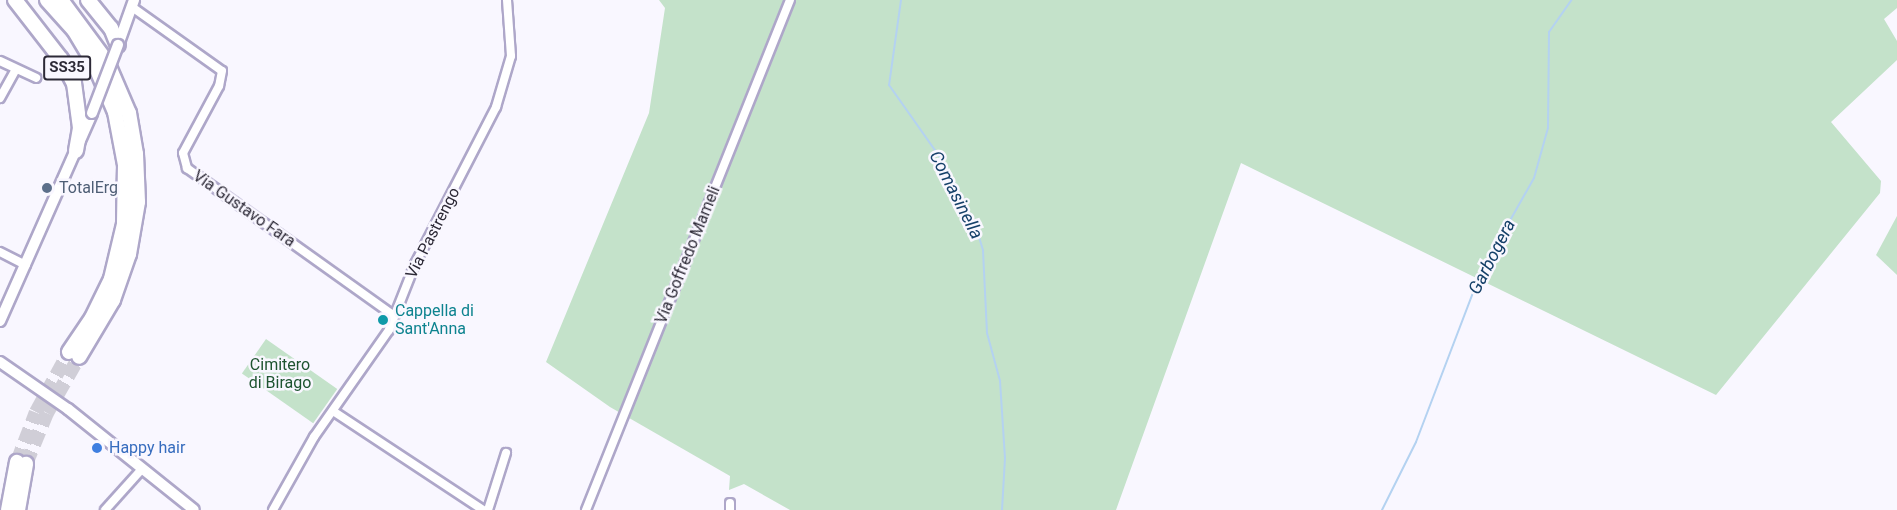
<!DOCTYPE html>
<style>
body{margin:0}
#map{position:relative;width:1897px;height:510px;overflow:hidden;background:#f9f7ff;font-family:Roboto,sans-serif}
div>[style]{position:absolute}
.green>*{inset:0;background:#c4e2ca;transform-origin:0 0}
.stream>*{height:2px;margin:-1px;padding:0 1px;transform-origin:1px;border-radius:1px;background:#b4d2f1}
.trunk-tunnel>*{height:14px;margin-top:-7px;transform-origin:0;background:repeating-linear-gradient(90deg,#d0ced7 0 14px,transparent 0 21px)}
.roads{filter:drop-shadow(2px 0 #aea7c9) drop-shadow(-2px 0 #aea7c9) drop-shadow(0 2px #aea7c9) drop-shadow(0 -2px #aea7c9)}
.minor>*{height:8px;margin:-4px;padding:0 4px;transform-origin:4px;border-radius:4px;background:#fff}
.tertiary>*{height:10px;margin:-5px;padding:0 5px;transform-origin:5px;border-radius:5px;background:#fff}
.secondary>*{height:10px;margin:-5px;padding:0 5px;transform-origin:5px;border-radius:5px;background:#fff}
.trunk>*{height:14px;margin:-7px;padding:0 7px;transform-origin:7px;border-radius:7px;background:#fff}
.bridges{filter:drop-shadow(2px 0 #aea7c9) drop-shadow(-2px 0 #aea7c9) drop-shadow(0 2px #aea7c9) drop-shadow(0 -2px #aea7c9)}
.secondary-bridge>*{height:10px;margin:-5px;padding:0 5px;transform-origin:5px;border-radius:5px;background:#fff}
.dots>*{width:16px;height:16px;translate:-50% -50%;box-sizing:border-box;border:3px solid #f9f7ff;border-radius:50%}
span{translate:-50% -50%;white-space:nowrap;text-align:center;line-height:1.15;-webkit-text-stroke:5px #f9f7ff;paint-order:stroke}
.shield-label span{padding:2px 4px;background:#f9f7ff;border:2px solid;border-radius:4px;-webkit-text-stroke-width:0}
.shield-label{font-size:15px;color:#2d2a37;font-weight:700}
.service-label{font-size:16px;color:#4e5e75}
.left{translate:0 -50%;text-align:left}
.street-label{font-size:16px;color:#2d2a37}
.culture-label{font-size:16px;color:#0d838f}
.park-label{font-size:16px;color:#1e5430}
.shop-label{font-size:16px;color:#366cbe}
.water-label{font-size:18px;color:#154069;font-style:italic}
</style>
<div id="map">
<div class="green">
<div style="clip-path:polygon(659px 0,1897px 0,1897px 8px,1884px 19px,1897px 41px,1897px 60px,1831px 122px,1881px 181px,1880px 193px,1716px 395px,1241px 163px,1116px 510px,790px 510px,744px 484px,729px 490px,730px 476px,610px 407px,546px 362px,649px 113px,665px 8px)"></div>
<div style="clip-path:polygon(1897px 216px,1897px 275px,1876px 255px)"></div>
<div style="left:266px;top:339px;width:87px;height:42px;rotate:35deg"></div>
</div>
<div class="stream">
<div style="left:901px;top:0;width:86px;rotate:98deg"></div>
<div style="left:889px;top:85px;width:95px;rotate:54.8deg"></div>
<div style="left:944px;top:163px;width:68px;rotate:63.1deg"></div>
<div style="left:975px;top:224px;width:28px;rotate:73deg"></div>
<div style="left:983px;top:251px;width:82px;rotate:87.2deg"></div>
<div style="left:987px;top:333px;width:50px;rotate:74.8deg"></div>
<div style="left:1000px;top:381px;width:77px;rotate:86.3deg"></div>
<div style="left:1005px;top:458px;width:52px;rotate:93.3deg"></div>
<div style="left:1382px;top:510px;width:76px;rotate:-63.4deg"></div>
<div style="left:1416px;top:442px;width:182px;rotate:-69.1deg"></div>
<div style="left:1481px;top:272px;width:108px;rotate:-60.6deg"></div>
<div style="left:1534px;top:178px;width:52px;rotate:-74.4deg"></div>
<div style="left:1548px;top:128px;width:96px;rotate:-89.4deg"></div>
<div style="left:1549px;top:32px;width:39px;rotate:-55deg"></div>
</div>
<div class="trunk-tunnel">
<div style="left:17px;top:462px;width:53px;rotate:-69.2deg"></div>
<div style="left:36px;top:412px;width:68px;rotate:-61.2deg"></div>
<div style="left:26px;top:464px;width:55px;rotate:-67.6deg"></div>
<div style="left:47px;top:413px;width:64px;rotate:-60.3deg"></div>
</div>
<div class="roads">
<div class="minor">
<div style="left:132px;top:7px;width:110px;rotate:35.4deg"></div>
<div style="left:222px;top:71px;width:15px;rotate:101deg"></div>
<div style="left:219px;top:86px;width:76px;rotate:118.2deg"></div>
<div style="left:183px;top:153px;width:16px;rotate:75deg"></div>
<div style="left:187px;top:168px;width:252px;rotate:35.5deg"></div>
<div style="left:0;top:61px;width:40px;rotate:25deg"></div>
<div style="left:0;top:98px;width:33px;rotate:-61deg"></div>
<div style="left:0;top:252px;width:29px;rotate:27deg"></div>
<div style="left:333px;top:411px;width:180px;rotate:33.4deg"></div>
<div style="left:105px;top:510px;width:54px;rotate:-48deg"></div>
<div style="left:273px;top:510px;width:84px;rotate:-60.7deg"></div>
<div style="left:314px;top:437px;width:131px;rotate:-55deg"></div>
<div style="left:389px;top:330px;width:71px;rotate:-68.5deg"></div>
<div style="left:415px;top:264px;width:177px;rotate:-62.7deg"></div>
<div style="left:496px;top:107px;width:53px;rotate:-73.6deg"></div>
<div style="left:511px;top:56px;width:56px;rotate:-94.1deg"></div>
<div style="left:488px;top:510px;width:60px;rotate:-72.5deg"></div>
<div style="left:586px;top:510px;width:549px;rotate:-68.2deg"></div>
<div style="left:730px;top:510px;width:7px;rotate:-90deg"></div>
</div>
<div class="tertiary">
<div style="left:0;top:362px;width:83px;rotate:34.7deg"></div>
<div style="left:68px;top:409px;width:161px;rotate:38.7deg"></div>
</div>
<div class="secondary">
<div style="left:118px;top:45px;width:48px;rotate:-70.4deg"></div>
<div style="left:0;top:321px;width:227px;rotate:-66.1deg"></div>
</div>
<div class="trunk">
<div style="left:15px;top:0;width:75px;rotate:52.1deg"></div>
<div style="left:61px;top:59px;width:27px;rotate:62deg"></div>
<div style="left:74px;top:83px;width:45px;rotate:82.4deg"></div>
<div style="left:80px;top:128px;width:23px;rotate:100deg"></div>
<div style="left:47px;top:0;width:40px;rotate:48deg"></div>
<div style="left:74px;top:30px;width:39px;rotate:59deg"></div>
<div style="left:94px;top:63px;width:53px;rotate:66.8deg"></div>
<div style="left:115px;top:112px;width:54px;rotate:79.3deg"></div>
<div style="left:125px;top:165px;width:59px;rotate:91deg"></div>
<div style="left:124px;top:224px;width:57px;rotate:103.3deg"></div>
<div style="left:111px;top:279px;width:43px;rotate:116deg"></div>
<div style="left:92px;top:318px;width:41px;rotate:124.1deg"></div>
<div style="left:61px;top:0;width:77px;rotate:53.4deg"></div>
<div style="left:107px;top:62px;width:56px;rotate:66.7deg"></div>
<div style="left:129px;top:113px;width:42px;rotate:80.3deg"></div>
<div style="left:136px;top:154px;width:48px;rotate:87.6deg"></div>
<div style="left:138px;top:202px;width:53px;rotate:99.8deg"></div>
<div style="left:129px;top:254px;width:49px;rotate:109.2deg"></div>
<div style="left:113px;top:300px;width:66px;rotate:120.8deg"></div>
<div style="left:88px;top:0;width:36px;rotate:51deg"></div>
<div style="left:111px;top:28px;width:18px;rotate:68deg"></div>
<div style="left:8px;top:510px;width:49px;rotate:-79.4deg"></div>
<div style="left:18px;top:510px;width:47px;rotate:-80.1deg"></div>
</div>
</div>
<div class="bridges">
<div class="secondary-bridge">
<div style="left:92px;top:113px;width:73px;rotate:-69.1deg"></div>
</div>
</div>
<div class="dots">
<div style="left:47px;top:188px;background:#5c6f8a"></div>
<div style="left:383px;top:320px;background:#0f9aa8"></div>
<div style="left:97px;top:448px;background:#3f7fe0"></div>
</div>
<div class="shield-label">
<span style="left:67px;top:68px">SS35</span>
</div>
<div class="service-label">
<span class="left" style="left:59px;top:188px">TotalErg</span>
</div>
<div class="street-label">
<span style="left:244px;top:209px;rotate:35deg">Via Gustavo Fara</span>
<span style="left:433px;top:233px;rotate:-63deg">Via Pastrengo</span>
<span style="left:688px;top:255px;rotate:-68deg">Via Goffredo Mameli</span>
</div>
<div class="culture-label">
<span class="left" style="left:395px;top:320px">Cappella di<br>Sant'Anna</span>
</div>
<div class="park-label">
<span style="left:280px;top:374px">Cimitero<br>di Birago</span>
</div>
<div class="shop-label">
<span class="left" style="left:109px;top:448px">Happy hair</span>
</div>
<div class="water-label">
<span style="left:956px;top:195px;rotate:63deg">Comasinella</span>
<span style="left:1492px;top:257px;rotate:-63deg">Garbogera</span>
</div>
</div>
